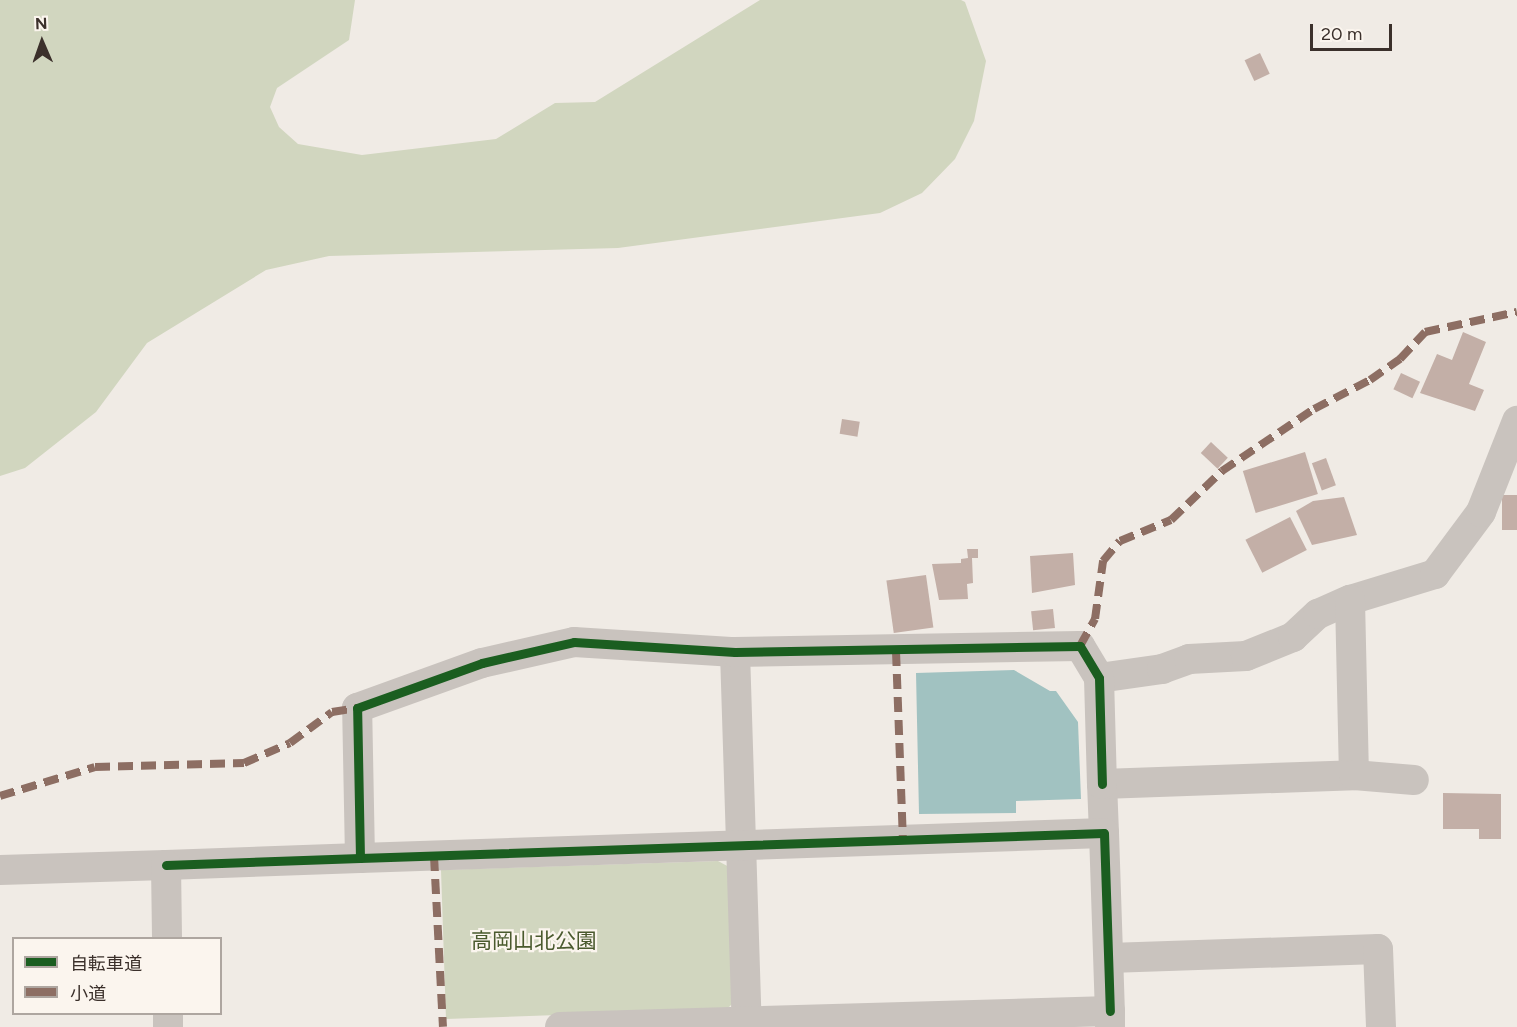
<!DOCTYPE html>
<meta charset="utf-8">
<style>
body{margin:0}
#map{position:relative;width:1517px;height:1027px;overflow:hidden;background:#f0ebe5;font-family:Figtree,"Noto Sans JP",sans-serif}
div>[style]{position:absolute}
.green>*{inset:0;background:#d1d6bf}
.water>*{inset:0;background:#a1c2c1}
.building>*{inset:0;background:#c3afa7;transform-origin:0 0}
.minor>*{height:30px;margin:-15px;padding:0 15px;transform-origin:15px;border-radius:15px;background:#c9c3be}
.quiet>*{height:8px;margin-top:-4px;transform-origin:0;background:repeating-linear-gradient(90deg,#8d6e63 0 15px,transparent 0 23px)}
.cycleway>*{height:9px;margin:-4.5px;padding:0 4.5px;transform-origin:4.5px;border-radius:4.5px;background:#1b5e20}
span{translate:-50% -50%;white-space:nowrap;text-align:center;line-height:1.15;-webkit-text-stroke:4.5px #fbf5ee;paint-order:stroke}
.park-label{font-size:21px;color:#4a5a2e}
.legend{position:absolute;left:12px;top:937px;width:210px;height:78px;box-sizing:border-box;background:#fbf5ee;border:2px solid #aea6a0;margin:0;padding:8px 10px;list-style:none;font-size:18px;color:#3b302b}
.legend li{display:flex;align-items:center;gap:12px;height:30px}
.legend b{width:30px;border:2px solid #aea6a0}
.north{position:absolute;left:12px;top:12px;width:60px;height:60px;-webkit-text-stroke:4px #fbf5ee;paint-order:stroke;rotate:358deg;font-size:16px;font-weight:700;line-height:24px;text-align:center;color:#3b302b}
.north::after{content:'';display:block;margin:auto;width:21px;height:27px;background:#3b302b;clip-path:polygon(50% 0,100% 100%,50% 72%,0 100%)}
.scale{position:absolute;left:1310px;top:24px;width:82px;height:27px;box-sizing:border-box;border:3px solid #3b302b;border-top:0;padding-left:8px;font-size:18px;line-height:21px;white-space:nowrap;color:#3b302b;-webkit-text-stroke:4px #fbf5ee;paint-order:stroke}
</style>
<div id="map">
<div class="green">
<div style="clip-path:polygon(0 0,355px 0,349px 40px,277px 88px,270px 107px,279px 127px,298px 144px,362px 155px,496px 139px,555px 103px,595px 102px,760px 0,961px 0,965px 2px,986px 61px,974px 121px,955px 159px,922px 193px,880px 213px,618px 248px,329px 256px,266px 270px,147px 343px,96px 412px,25px 468px,0 476px)"></div>
<div style="clip-path:polygon(718px 861px,731px 868px,735px 1001px,727px 1009px,446px 1019px,441px 870px)"></div>
</div>
<div class="water">
<div style="clip-path:polygon(1014px 670px,1050px 691px,1056px 691px,1078px 722px,1081px 799px,1016px 801px,1016px 813px,919px 814px,916px 673px)"></div>
</div>
<div class="building">
<div style="left:1260px;top:53px;width:23px;height:17px;rotate:65deg"></div>
<div style="clip-path:polygon(1463px 332px,1486px 342px,1469px 384px,1484px 390px,1475px 411px,1420px 393px,1437px 354px,1452px 360px)"></div>
<div style="left:1401px;top:373px;width:21px;height:18px;rotate:25deg"></div>
<div style="left:842px;top:419px;width:18px;height:15px;rotate:9deg"></div>
<div style="left:1211px;top:442px;width:23px;height:15px;rotate:43deg"></div>
<div style="left:1305px;top:452px;width:44px;height:65px;rotate:73deg"></div>
<div style="left:1326px;top:458px;width:29px;height:15px;rotate:70deg"></div>
<div style="left:1517px;top:495px;width:35px;height:15px;rotate:90deg"></div>
<div style="clip-path:polygon(1344px 497px,1357px 535px,1312px 545px,1296px 511px,1313px 501px)"></div>
<div style="left:1290px;top:517px;width:37px;height:50px;rotate:63deg"></div>
<div style="clip-path:polygon(967px 549px,978px 549px,978px 558px,972px 558px,973px 583px,967px 584px,968px 599px,939px 600px,932px 564px,961px 563px,961px 559px,968px 558px)"></div>
<div style="clip-path:polygon(1073px 553px,1075px 585px,1032px 593px,1030px 556px)"></div>
<div style="left:926px;top:575px;width:53px;height:40px;rotate:82deg"></div>
<div style="left:1053px;top:609px;width:19px;height:22px;rotate:84deg"></div>
<div style="clip-path:polygon(1443px 793px,1501px 794px,1501px 839px,1479px 839px,1479px 829px,1443px 829px)"></div>
</div>
<div class="minor">
<div style="left:1350px;top:600px;width:89px;rotate:-17deg"></div>
<div style="left:1435px;top:574px;width:77px;rotate:-53.4deg"></div>
<div style="left:1481px;top:512px;width:98px;rotate:-68.4deg"></div>
<div style="left:735px;top:652px;width:375px;rotate:88.2deg"></div>
<div style="left:1099px;top:678px;width:64px;rotate:-8.1deg"></div>
<div style="left:1162px;top:669px;width:29px;rotate:-20deg"></div>
<div style="left:1189px;top:659px;width:57px;rotate:-3deg"></div>
<div style="left:1246px;top:656px;width:51px;rotate:-22deg"></div>
<div style="left:1293px;top:637px;width:34px;rotate:-43deg"></div>
<div style="left:1318px;top:614px;width:35px;rotate:-24deg"></div>
<div style="left:1350px;top:600px;width:175px;rotate:88.7deg"></div>
<div style="left:1104px;top:833px;width:49px;rotate:-92.3deg"></div>
<div style="left:1102px;top:784px;width:252px;rotate:-2deg"></div>
<div style="left:1354px;top:775px;width:60px;rotate:4.8deg"></div>
<div style="left:360px;top:858px;width:744px;rotate:-1.92deg"></div>
<div style="left:1104px;top:833px;width:178px;rotate:88.1deg"></div>
<div style="left:166px;top:865px;width:194px;rotate:-2.1deg"></div>
<div style="left:360px;top:858px;width:150px;rotate:-91.1deg"></div>
<div style="left:357px;top:708px;width:133px;rotate:-19.8deg"></div>
<div style="left:482px;top:663px;width:94px;rotate:-12.9deg"></div>
<div style="left:574px;top:642px;width:161px;rotate:3.6deg"></div>
<div style="left:735px;top:652px;width:345px;rotate:-1deg"></div>
<div style="left:1080px;top:646px;width:37px;rotate:59deg"></div>
<div style="left:1099px;top:678px;width:106px;rotate:88.4deg"></div>
<div style="left:0;top:870px;width:166px;rotate:-1.7deg"></div>
<div style="left:166px;top:865px;width:73px;rotate:89.2deg"></div>
<div style="left:1109px;top:958px;width:269px;rotate:-1.9deg"></div>
<div style="left:1378px;top:949px;width:78px;rotate:87.8deg"></div>
<div style="left:168px;top:1014px;width:13px;rotate:90deg"></div>
<div style="left:560px;top:1027px;width:550px;rotate:-1.67deg"></div>
<div style="left:1110px;top:1011px;width:16px;rotate:90deg"></div>
</div>
<div class="quiet">
<div style="left:1080px;top:646px;width:31px;rotate:-61deg"></div>
<div style="left:1095px;top:619px;width:59px;rotate:-82.1deg"></div>
<div style="left:1103px;top:561px;width:26px;rotate:-50deg"></div>
<div style="left:1120px;top:541px;width:55px;rotate:-22.4deg"></div>
<div style="left:1171px;top:520px;width:71px;rotate:-43.9deg"></div>
<div style="left:1222px;top:471px;width:111px;rotate:-34deg"></div>
<div style="left:1314px;top:409px;width:63px;rotate:-27.4deg"></div>
<div style="left:1370px;top:380px;width:37px;rotate:-35deg"></div>
<div style="left:1400px;top:359px;width:37px;rotate:-47deg"></div>
<div style="left:1425px;top:332px;width:94px;rotate:-12.3deg"></div>
<div style="left:896px;top:651px;width:189px;rotate:87.9deg"></div>
<div style="left:0;top:796px;width:99px;rotate:-17deg"></div>
<div style="left:95px;top:767px;width:149px;rotate:-1.5deg"></div>
<div style="left:244px;top:763px;width:50px;rotate:-23.5deg"></div>
<div style="left:290px;top:743px;width:52px;rotate:-36.4deg"></div>
<div style="left:332px;top:712px;width:25px;rotate:-9deg"></div>
<div style="left:434px;top:856px;width:171px;rotate:87deg"></div>
</div>
<div class="cycleway">
<div style="left:360px;top:858px;width:744px;rotate:-1.92deg"></div>
<div style="left:1104px;top:833px;width:178px;rotate:88.1deg"></div>
<div style="left:166px;top:865px;width:194px;rotate:-2.1deg"></div>
<div style="left:360px;top:858px;width:150px;rotate:-91.1deg"></div>
<div style="left:357px;top:708px;width:133px;rotate:-19.8deg"></div>
<div style="left:482px;top:663px;width:94px;rotate:-12.9deg"></div>
<div style="left:574px;top:642px;width:161px;rotate:3.6deg"></div>
<div style="left:735px;top:652px;width:345px;rotate:-1deg"></div>
<div style="left:1080px;top:646px;width:37px;rotate:59deg"></div>
<div style="left:1099px;top:678px;width:106px;rotate:88.4deg"></div>
</div>
<div class="park-label">
<span style="left:534px;top:941px">高岡山北公園</span>
</div>
<ul class="legend">
<li><b style="height:8px;background:#1b5e20"></b>自転車道</li>
<li><b style="height:8px;background:#8d6e63"></b>小道</li>
</ul>
<div class="north">N</div>
<div class="scale">20 m</div>
</div>
